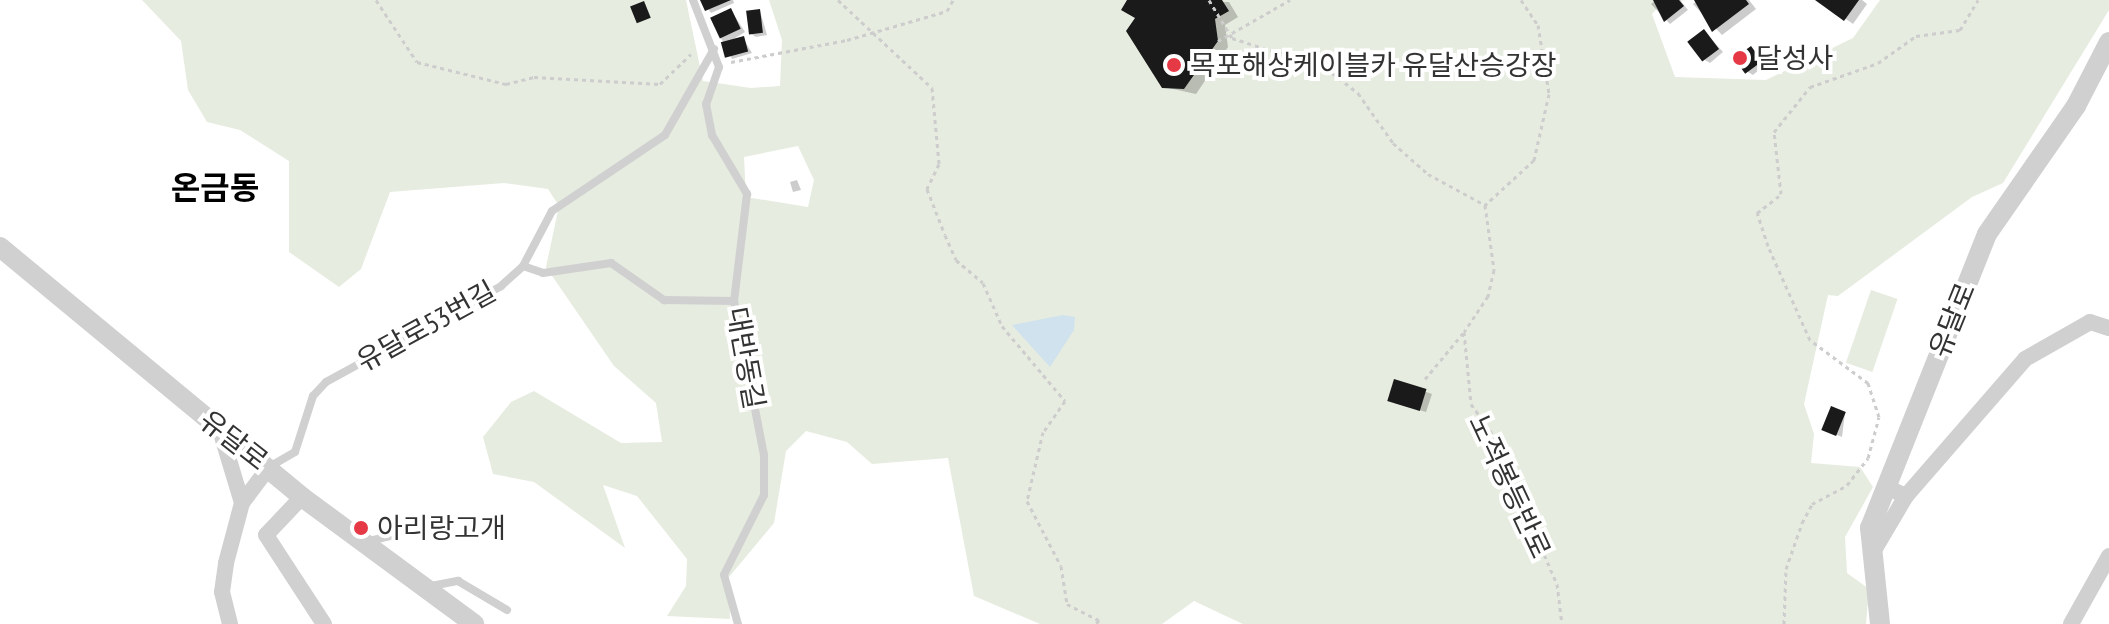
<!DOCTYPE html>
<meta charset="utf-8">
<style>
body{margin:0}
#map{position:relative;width:2109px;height:624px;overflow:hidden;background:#fff;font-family:"PT Sans Narrow","Noto Sans KR",sans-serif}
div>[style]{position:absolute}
.green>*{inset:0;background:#e6ecdf;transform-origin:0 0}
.water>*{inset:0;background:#cfe2ee}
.shadow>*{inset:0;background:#0003}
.building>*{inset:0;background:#1a1a1a;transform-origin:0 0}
.path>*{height:3px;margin-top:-1.5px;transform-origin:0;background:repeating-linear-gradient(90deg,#cdcdcd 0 4px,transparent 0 8px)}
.service>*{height:8px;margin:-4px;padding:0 4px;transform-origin:4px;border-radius:4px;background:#d0d0d0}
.minor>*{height:16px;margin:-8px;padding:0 8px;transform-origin:8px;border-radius:8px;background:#d0d0d0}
.tertiary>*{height:20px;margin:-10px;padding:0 10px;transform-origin:10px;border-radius:10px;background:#d0d0d0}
.dots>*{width:22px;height:22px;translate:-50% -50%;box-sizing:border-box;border:4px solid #fff;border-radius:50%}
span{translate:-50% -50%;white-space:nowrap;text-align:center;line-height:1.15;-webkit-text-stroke:8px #fff;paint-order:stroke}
.poi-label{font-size:28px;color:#333}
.left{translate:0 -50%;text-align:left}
.street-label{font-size:28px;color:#333}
.quarter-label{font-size:32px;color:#000;font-weight:700}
</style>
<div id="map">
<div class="green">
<div style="clip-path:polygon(evenodd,142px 0,686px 0,703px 81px,751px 88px,780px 86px,782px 40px,769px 0,1687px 0,1662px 3px,1652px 14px,1675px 77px,1766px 80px,1853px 38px,1880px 0,2109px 0,2109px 10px,2003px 183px,1972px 197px,1838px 296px,1828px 295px,1804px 404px,1814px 434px,1811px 463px,1860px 467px,1873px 487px,1845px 537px,1847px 573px,1869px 589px,1866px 624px,1243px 624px,1194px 601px,1162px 624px,1040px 624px,974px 596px,948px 458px,872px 464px,847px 442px,806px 431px,786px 451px,774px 523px,729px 577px,730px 619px,667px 616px,686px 586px,687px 559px,637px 496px,603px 485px,625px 548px,534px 482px,493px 474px,483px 437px,511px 402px,534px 391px,621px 443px,662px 442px,656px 403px,614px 366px,546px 267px,559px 206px,548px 189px,504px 183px,390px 192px,361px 269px,339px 287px,289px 252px,289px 161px,240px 130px,207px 122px,188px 90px,181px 41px,142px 0,798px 146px,814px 180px,808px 207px,746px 197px,744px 157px,798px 146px)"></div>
<div style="left:1871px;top:290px;width:28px;height:77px;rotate:19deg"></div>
</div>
<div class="water">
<div style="clip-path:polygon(1063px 315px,1075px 317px,1074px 330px,1050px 367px,1012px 325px)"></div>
</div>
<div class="shadow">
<div style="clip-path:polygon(702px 0,733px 0,734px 3px,711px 13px)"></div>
<div style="clip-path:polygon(1130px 0,1229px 2px,1238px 17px,1225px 25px,1228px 47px,1196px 94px,1164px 87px)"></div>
<div style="clip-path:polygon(1656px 0,1680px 0,1688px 10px,1670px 24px,1651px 4px)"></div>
<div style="clip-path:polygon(1698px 0,1749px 0,1756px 9px,1722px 35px,1693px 4px)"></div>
<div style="clip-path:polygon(1819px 0,1862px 0,1867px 4px,1853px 24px)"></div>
<div style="clip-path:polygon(731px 10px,745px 32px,730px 41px,743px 38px,752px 53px,732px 59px,721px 38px)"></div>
<div style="clip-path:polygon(760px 11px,767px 35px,756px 37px,751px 34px)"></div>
<div style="clip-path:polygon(1704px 31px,1723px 52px,1710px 63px,1705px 60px)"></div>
<div style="clip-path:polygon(1751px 49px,1766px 64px,1753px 75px,1748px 72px)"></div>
<div style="clip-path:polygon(797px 180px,801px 190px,793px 192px,790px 182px)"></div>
<div style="clip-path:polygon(1395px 381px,1432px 394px,1426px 412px,1394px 403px)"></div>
<div style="clip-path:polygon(1845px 413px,1842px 437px,1830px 432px)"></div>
</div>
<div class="building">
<div style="clip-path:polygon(700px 0,731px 0,705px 11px)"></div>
<div style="clip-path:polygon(1127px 0,1222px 0,1229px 11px,1215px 19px,1218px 41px,1184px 89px,1162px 88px,1126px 31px,1135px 18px,1121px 10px)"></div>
<div style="clip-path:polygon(1653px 0,1679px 0,1684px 6px,1664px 22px)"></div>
<div style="clip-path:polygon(1694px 0,1746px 0,1749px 4px,1712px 32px)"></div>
<div style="clip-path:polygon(1815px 0,1859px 0,1844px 21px)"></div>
<div style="left:644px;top:1px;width:18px;height:15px;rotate:68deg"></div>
<div style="left:731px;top:8px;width:23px;height:23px;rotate:65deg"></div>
<div style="left:760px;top:9px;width:24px;height:14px;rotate:83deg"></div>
<div style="left:1704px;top:29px;width:25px;height:21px;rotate:53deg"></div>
<div style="left:744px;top:36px;width:16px;height:24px;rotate:75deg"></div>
<div style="left:1751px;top:46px;width:19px;height:21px;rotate:54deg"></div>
<div style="left:1394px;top:379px;width:34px;height:23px;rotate:17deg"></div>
<div style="left:1831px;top:406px;width:16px;height:26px;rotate:22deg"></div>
</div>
<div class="path">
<div style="left:376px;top:0;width:74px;rotate:56.5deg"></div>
<div style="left:417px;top:62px;width:92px;rotate:13.9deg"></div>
<div style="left:506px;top:84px;width:29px;rotate:-14deg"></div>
<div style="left:534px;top:77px;width:126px;rotate:3.2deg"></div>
<div style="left:660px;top:84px;width:43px;rotate:-44.1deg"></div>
<div style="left:838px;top:0;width:129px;rotate:43.1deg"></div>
<div style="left:932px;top:88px;width:76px;rotate:84.7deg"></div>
<div style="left:939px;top:164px;width:28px;rotate:116deg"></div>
<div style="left:927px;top:189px;width:49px;rotate:68.6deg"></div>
<div style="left:945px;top:235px;width:27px;rotate:66deg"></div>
<div style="left:956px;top:260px;width:35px;rotate:40deg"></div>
<div style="left:983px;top:283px;width:47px;rotate:66.2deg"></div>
<div style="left:1002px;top:326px;width:98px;rotate:50deg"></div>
<div style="left:1065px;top:401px;width:38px;rotate:125deg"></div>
<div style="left:1043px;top:432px;width:71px;rotate:103.1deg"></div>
<div style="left:1027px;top:501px;width:73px;rotate:62.4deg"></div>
<div style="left:1061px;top:566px;width:38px;rotate:81deg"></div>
<div style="left:1067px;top:604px;width:36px;rotate:27deg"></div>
<div style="left:1099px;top:620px;width:5px;rotate:127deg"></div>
<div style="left:1209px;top:0;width:44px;rotate:58.8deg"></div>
<div style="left:1232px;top:38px;width:99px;rotate:17.7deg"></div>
<div style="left:1326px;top:68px;width:41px;rotate:38deg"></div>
<div style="left:1358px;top:93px;width:61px;rotate:55deg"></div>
<div style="left:1393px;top:143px;width:47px;rotate:41.5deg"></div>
<div style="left:1428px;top:174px;width:65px;rotate:28.5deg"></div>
<div style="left:1521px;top:0;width:30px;rotate:56deg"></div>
<div style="left:1538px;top:25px;width:70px;rotate:80.9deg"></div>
<div style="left:1549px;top:94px;width:68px;rotate:102.8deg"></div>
<div style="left:1534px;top:160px;width:67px;rotate:137.4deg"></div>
<div style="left:1485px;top:205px;width:66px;rotate:82.1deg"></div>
<div style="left:1494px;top:270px;width:27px;rotate:103deg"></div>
<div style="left:1488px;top:296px;width:43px;rotate:123.7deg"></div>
<div style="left:1464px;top:332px;width:72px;rotate:84.4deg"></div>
<div style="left:1471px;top:404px;width:32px;rotate:54deg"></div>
<div style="left:1490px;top:430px;width:168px;rotate:66.5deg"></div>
<div style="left:1557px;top:584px;width:40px;rotate:82.9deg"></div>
<div style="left:1218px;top:41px;width:83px;rotate:-29.7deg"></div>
<div style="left:731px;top:62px;width:118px;rotate:-10.7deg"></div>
<div style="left:847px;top:40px;width:104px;rotate:-16.2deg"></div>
<div style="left:947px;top:11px;width:13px;rotate:-61deg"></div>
<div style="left:1425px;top:379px;width:61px;rotate:-50.3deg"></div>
<div style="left:1784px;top:624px;width:55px;rotate:-87.9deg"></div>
<div style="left:1786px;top:569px;width:49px;rotate:-70.8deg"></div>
<div style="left:1802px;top:523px;width:21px;rotate:-62deg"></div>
<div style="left:1812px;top:504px;width:40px;rotate:-28deg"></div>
<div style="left:1847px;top:485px;width:34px;rotate:-52deg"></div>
<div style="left:1868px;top:458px;width:42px;rotate:-75deg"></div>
<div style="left:1879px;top:417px;width:36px;rotate:-108deg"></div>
<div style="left:1868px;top:383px;width:72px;rotate:-143.4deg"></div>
<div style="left:1810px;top:340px;width:103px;rotate:-114.1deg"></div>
<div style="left:1768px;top:246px;width:35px;rotate:-108deg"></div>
<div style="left:1757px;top:213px;width:31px;rotate:-38deg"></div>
<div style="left:1781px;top:194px;width:62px;rotate:-96.4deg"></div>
<div style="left:1774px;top:132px;width:58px;rotate:-51.3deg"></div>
<div style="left:1810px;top:87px;width:72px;rotate:-19.4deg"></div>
<div style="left:1878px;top:63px;width:47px;rotate:-35.4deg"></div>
<div style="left:1916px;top:36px;width:44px;rotate:-7.8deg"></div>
<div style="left:1960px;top:30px;width:35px;rotate:-59deg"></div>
</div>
<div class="service">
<div style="left:693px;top:0;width:72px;rotate:68.8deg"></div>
<div style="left:719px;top:67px;width:39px;rotate:109deg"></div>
<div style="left:706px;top:104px;width:32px;rotate:79deg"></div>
<div style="left:712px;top:135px;width:69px;rotate:59.3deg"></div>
<div style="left:747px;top:194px;width:108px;rotate:96.9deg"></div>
<div style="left:734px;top:301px;width:157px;rotate:79deg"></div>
<div style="left:764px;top:455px;width:40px;rotate:90deg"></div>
<div style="left:764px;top:495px;width:89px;rotate:116.6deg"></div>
<div style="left:724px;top:575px;width:51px;rotate:74.1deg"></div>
<div style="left:523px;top:266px;width:21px;rotate:19deg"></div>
<div style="left:543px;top:273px;width:69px;rotate:-8.4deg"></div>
<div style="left:611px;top:263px;width:65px;rotate:34.9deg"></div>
<div style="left:664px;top:300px;width:70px;rotate:0.8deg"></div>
<div style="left:269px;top:467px;width:30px;rotate:-30deg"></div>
<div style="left:295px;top:452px;width:59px;rotate:-72.2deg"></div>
<div style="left:313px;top:396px;width:19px;rotate:-47deg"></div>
<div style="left:326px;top:382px;width:200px;rotate:-28.7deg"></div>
<div style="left:501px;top:286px;width:30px;rotate:-42deg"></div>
<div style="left:523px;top:266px;width:62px;rotate:-62.2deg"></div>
<div style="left:552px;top:211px;width:136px;rotate:-33.9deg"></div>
<div style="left:665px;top:135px;width:99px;rotate:-60.3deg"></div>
<div style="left:365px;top:542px;width:77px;rotate:-13.5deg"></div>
<div style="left:426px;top:587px;width:33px;rotate:-11deg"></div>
<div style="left:458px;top:581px;width:57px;rotate:30.6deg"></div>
</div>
<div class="minor">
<div style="left:220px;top:430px;width:76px;rotate:73.2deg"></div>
<div style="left:1886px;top:487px;width:22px;rotate:24deg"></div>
<div style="left:1906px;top:496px;width:181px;rotate:-49deg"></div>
<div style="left:2025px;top:359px;width:75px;rotate:-29.6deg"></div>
<div style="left:2090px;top:322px;width:20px;rotate:18deg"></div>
<div style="left:302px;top:497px;width:52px;rotate:133.5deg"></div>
<div style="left:266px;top:535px;width:106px;rotate:56.9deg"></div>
<div style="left:1873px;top:552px;width:65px;rotate:-59.5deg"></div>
<div style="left:230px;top:624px;width:33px;rotate:-104deg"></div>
<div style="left:222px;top:592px;width:29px;rotate:-82deg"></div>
<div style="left:226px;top:563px;width:62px;rotate:-75.1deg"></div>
<div style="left:242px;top:503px;width:45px;rotate:-53.1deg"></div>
<div style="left:2071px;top:624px;width:78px;rotate:-60.8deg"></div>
</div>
<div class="tertiary">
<div style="left:0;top:247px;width:392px;rotate:39.6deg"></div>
<div style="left:302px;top:497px;width:214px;rotate:36.4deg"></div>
<div style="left:1880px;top:624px;width:97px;rotate:-95.9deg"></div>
<div style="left:1870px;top:528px;width:316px;rotate:-68.3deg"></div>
<div style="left:1987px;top:234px;width:156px;rotate:-55.2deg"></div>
<div style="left:2076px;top:106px;width:72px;rotate:-62.7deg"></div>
</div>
<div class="dots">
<div style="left:1740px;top:58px;background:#e63946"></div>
<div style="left:1174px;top:65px;background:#e63946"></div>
<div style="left:361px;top:528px;background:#e63946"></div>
</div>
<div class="poi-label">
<span class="left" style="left:1756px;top:58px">달성사</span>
<span class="left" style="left:1190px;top:65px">목포해상케이블카 유달산승강장</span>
<span class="left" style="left:377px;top:528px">아리랑고개</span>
</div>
<div class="street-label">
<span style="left:1952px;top:320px;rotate:-68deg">유달로</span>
<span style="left:426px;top:326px;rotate:-29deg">유달로53번길</span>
<span style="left:746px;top:358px;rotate:80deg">대반동길</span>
<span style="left:234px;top:440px;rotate:38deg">유달로</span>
<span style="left:1510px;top:486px;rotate:65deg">노적봉등반로</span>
</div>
<div class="quarter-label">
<span style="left:215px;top:187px">온금동</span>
</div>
</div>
